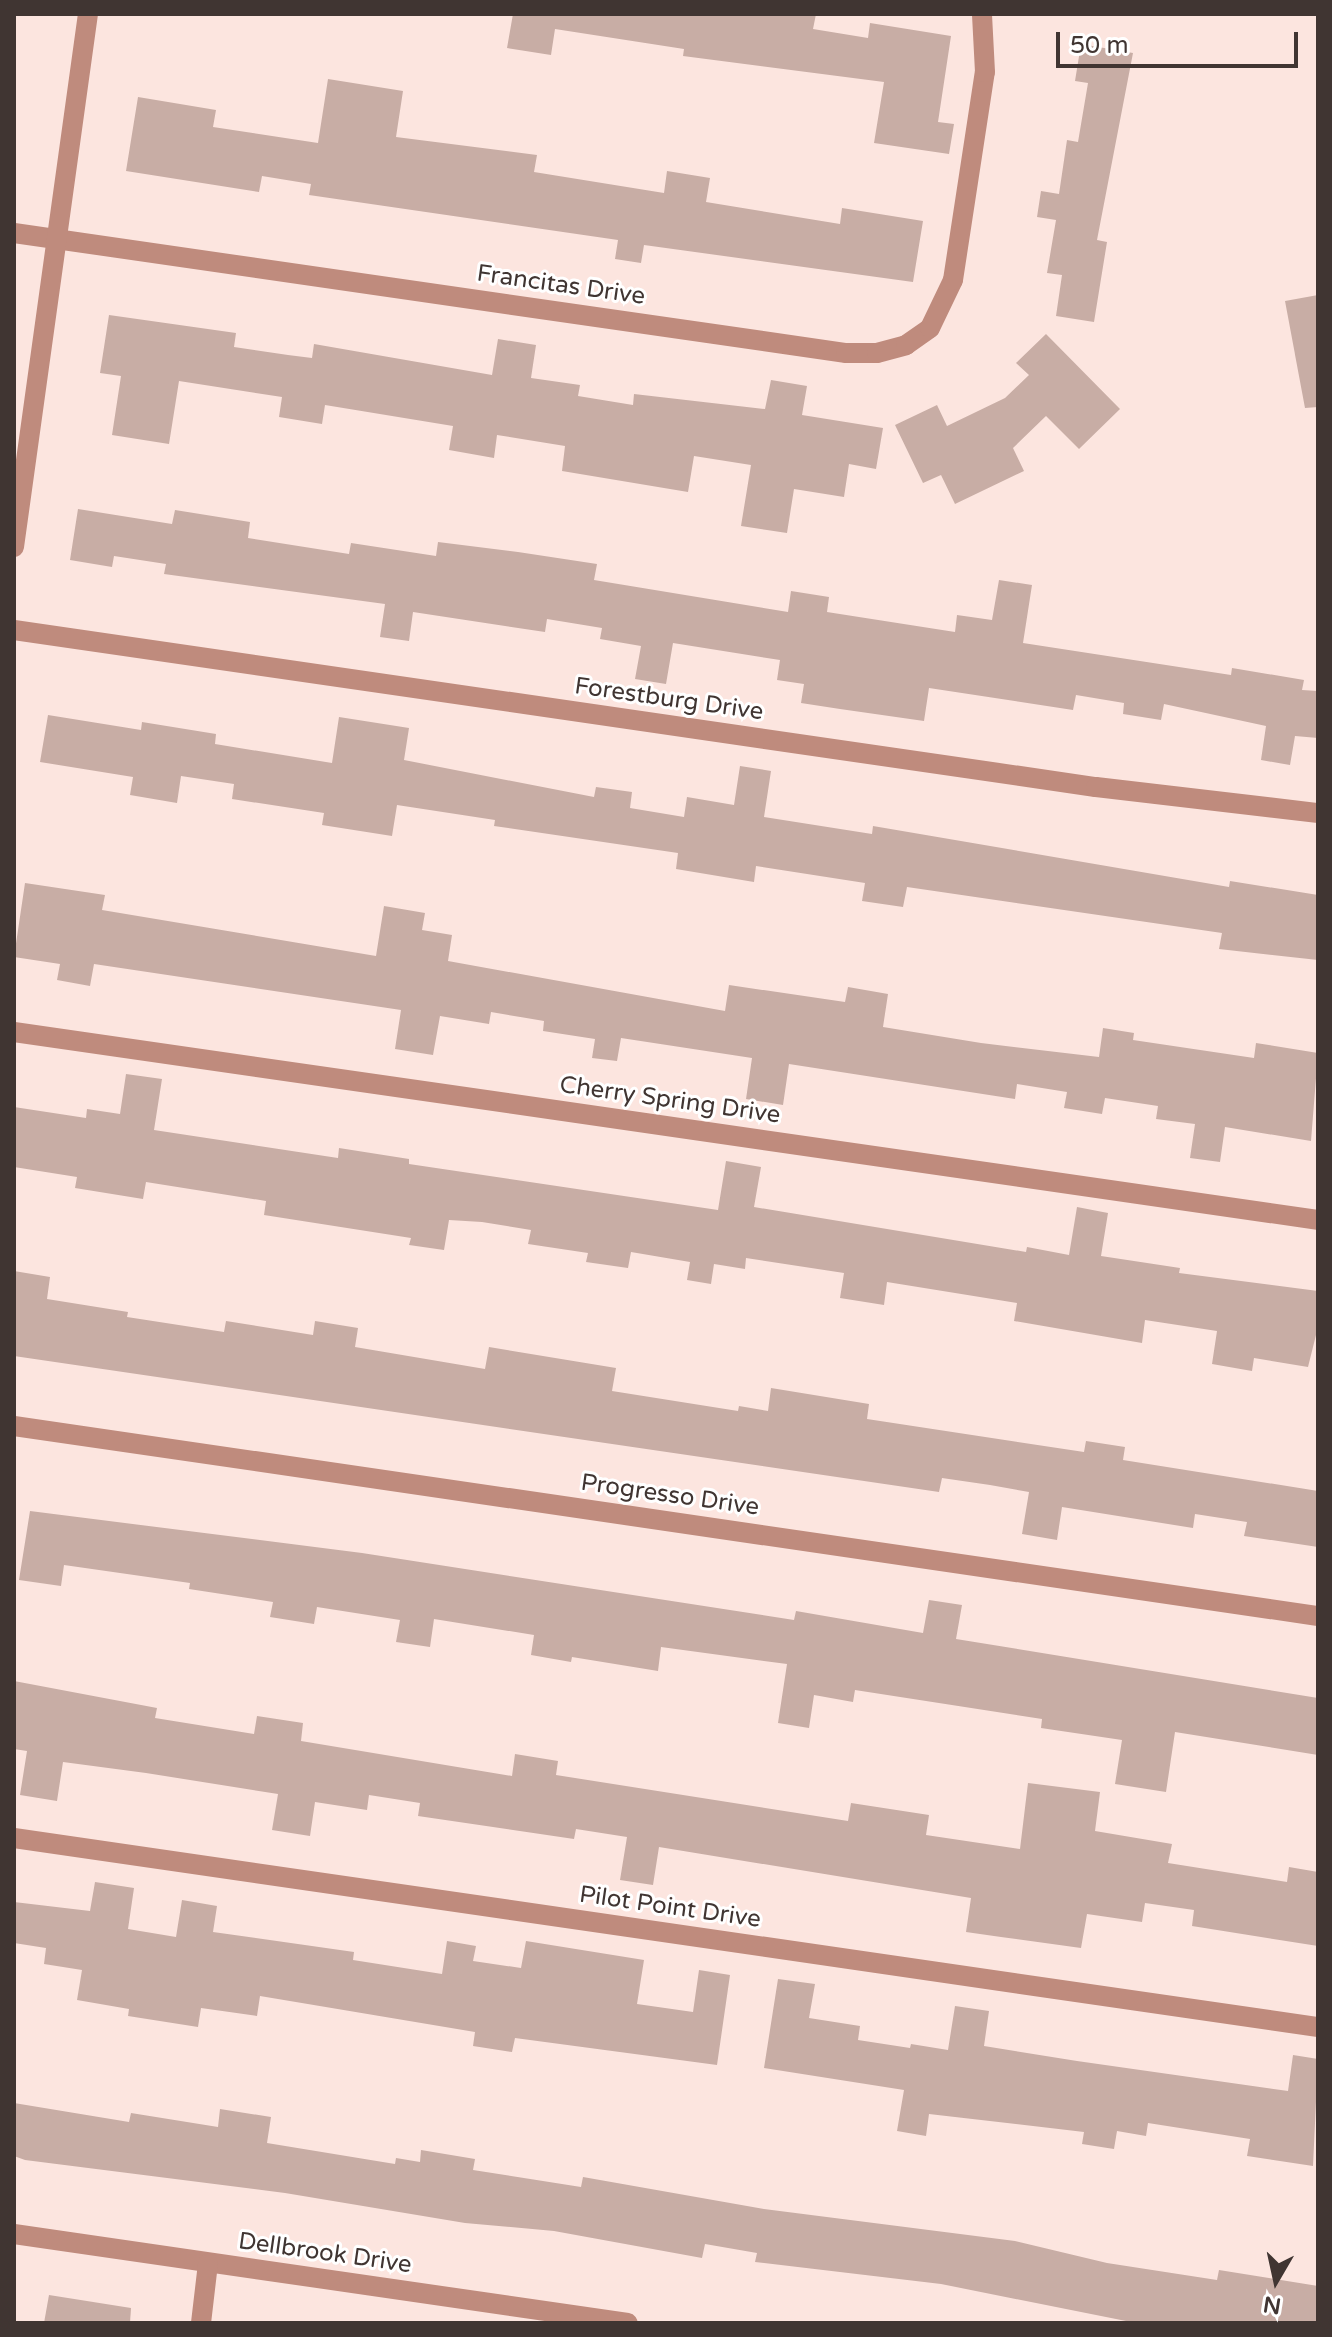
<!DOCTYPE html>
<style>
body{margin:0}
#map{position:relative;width:1332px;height:2337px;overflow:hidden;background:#fce5df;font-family:"Varela Round",sans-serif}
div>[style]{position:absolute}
.building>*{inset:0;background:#c8ada5}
.minor>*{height:20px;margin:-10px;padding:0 10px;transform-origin:10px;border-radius:10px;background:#bf8b7d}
span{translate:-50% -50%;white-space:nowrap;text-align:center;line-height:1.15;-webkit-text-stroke:6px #fff;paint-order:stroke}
.street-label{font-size:24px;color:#403532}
.frame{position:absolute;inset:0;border:16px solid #403532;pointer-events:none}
.north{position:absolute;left:1236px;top:2241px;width:80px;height:80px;-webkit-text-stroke:6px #fff;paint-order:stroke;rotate:189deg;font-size:22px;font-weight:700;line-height:32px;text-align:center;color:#403532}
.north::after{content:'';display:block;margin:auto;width:28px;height:36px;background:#403532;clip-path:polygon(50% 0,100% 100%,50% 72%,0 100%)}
.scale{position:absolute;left:1056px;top:32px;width:242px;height:36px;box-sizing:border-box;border:4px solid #403532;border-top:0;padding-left:10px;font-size:24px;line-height:28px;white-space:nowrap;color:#403532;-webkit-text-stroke:6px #fff;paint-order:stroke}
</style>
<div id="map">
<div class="building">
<div style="clip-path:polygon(513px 14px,816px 14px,813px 29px,868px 38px,870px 23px,951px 36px,938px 122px,954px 124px,949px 154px,874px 143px,884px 82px,683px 56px,684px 49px,555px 29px,551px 55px,507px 48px)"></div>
<div style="clip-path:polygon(1081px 44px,1133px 53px,1097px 240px,1107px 242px,1094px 322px,1056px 316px,1062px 275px,1047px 273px,1056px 220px,1037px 217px,1041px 191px,1059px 194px,1067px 140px,1078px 142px,1088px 83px,1075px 81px)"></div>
<div style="clip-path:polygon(328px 79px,403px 91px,396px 137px,537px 155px,534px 172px,664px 193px,667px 171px,710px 178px,706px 202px,840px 224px,842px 208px,923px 221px,913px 282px,644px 245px,641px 263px,615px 259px,618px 240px,309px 195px,311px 184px,262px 176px,259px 192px,126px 171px,138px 97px,216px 110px,213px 127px,318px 143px)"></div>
<div style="clip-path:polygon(1318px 295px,1318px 407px,1305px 408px,1285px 301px)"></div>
<div style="clip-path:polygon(109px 315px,236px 333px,234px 347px,288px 355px,312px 358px,314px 344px,492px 375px,498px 339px,536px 345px,531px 378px,580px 385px,578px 396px,633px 405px,634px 394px,765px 409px,771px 380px,807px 386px,802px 415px,883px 428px,876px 469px,849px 464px,844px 497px,794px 489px,787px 533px,741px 526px,751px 465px,694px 456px,688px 492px,562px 471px,565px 446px,497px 435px,494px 458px,449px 450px,453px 426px,325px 405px,322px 424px,279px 417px,282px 397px,179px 381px,169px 444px,112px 435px,121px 376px,100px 373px)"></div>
<div style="clip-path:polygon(1046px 334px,1120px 409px,1079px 449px,1046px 416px,1013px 448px,1024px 471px,955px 504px,941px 475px,923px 483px,895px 425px,937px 405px,947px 426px,1005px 398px,1029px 375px,1016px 363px)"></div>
<div style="clip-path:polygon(78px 509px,172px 524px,175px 510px,250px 522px,248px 538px,349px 554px,351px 543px,436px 556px,438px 542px,518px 552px,597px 564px,594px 580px,788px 612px,791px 591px,829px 597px,827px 612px,955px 632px,957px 615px,992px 620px,999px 580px,1032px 585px,1023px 643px,1231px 675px,1232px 668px,1304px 680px,1302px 690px,1318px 691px,1318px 738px,1295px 736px,1290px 765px,1261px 760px,1266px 726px,1164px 704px,1161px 720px,1123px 714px,1124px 703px,1076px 695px,1073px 710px,929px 688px,924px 721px,840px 709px,801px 703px,804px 684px,777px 680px,780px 660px,673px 643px,666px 684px,635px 679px,641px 646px,600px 639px,602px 628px,547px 619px,545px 632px,413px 612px,409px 641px,380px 637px,385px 604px,164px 574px,166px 564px,114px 556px,112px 567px,70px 560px)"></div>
<div style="clip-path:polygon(48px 715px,141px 730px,142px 722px,216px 734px,215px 744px,332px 763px,339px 717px,409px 728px,404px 760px,594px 797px,596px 787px,632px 792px,630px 808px,684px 817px,687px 797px,734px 805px,740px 766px,771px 771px,764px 817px,872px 834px,873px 826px,1229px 887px,1230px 881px,1318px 895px,1318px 960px,1219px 949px,1222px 933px,907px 887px,903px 907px,862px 901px,865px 883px,756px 866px,754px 882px,676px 869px,678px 853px,494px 826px,495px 820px,397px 805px,392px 836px,322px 825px,324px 813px,232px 799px,234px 784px,181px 776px,177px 803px,130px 795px,133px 777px,40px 762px)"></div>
<div style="clip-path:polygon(25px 883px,105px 895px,102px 910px,376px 956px,384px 906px,425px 913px,422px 930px,452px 935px,448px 961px,725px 1011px,729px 985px,845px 1002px,848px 987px,888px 994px,883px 1027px,981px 1043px,1099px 1057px,1103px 1028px,1134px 1033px,1133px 1040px,1254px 1058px,1256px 1043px,1318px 1053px,1311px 1141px,1225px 1127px,1220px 1162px,1190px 1158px,1195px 1124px,1156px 1119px,1158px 1106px,1105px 1098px,1102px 1114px,1064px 1108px,1067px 1092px,1017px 1084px,1015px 1099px,789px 1064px,783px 1105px,746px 1099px,752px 1058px,621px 1038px,617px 1061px,592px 1058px,595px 1039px,543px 1031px,544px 1021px,491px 1012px,489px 1024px,440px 1016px,433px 1055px,395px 1049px,401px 1010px,94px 964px,90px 986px,57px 980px,60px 964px,14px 957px)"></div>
<div style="clip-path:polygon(126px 1074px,162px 1079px,154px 1130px,338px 1158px,339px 1148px,409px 1159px,409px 1164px,718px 1210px,726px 1161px,761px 1167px,754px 1207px,1026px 1252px,1027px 1247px,1069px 1255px,1077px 1207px,1108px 1213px,1101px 1256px,1180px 1268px,1179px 1273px,1318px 1291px,1318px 1327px,1308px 1367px,1254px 1358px,1252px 1371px,1212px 1364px,1217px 1331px,1145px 1320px,1142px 1343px,1014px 1321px,1017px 1303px,887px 1282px,884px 1305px,840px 1298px,844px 1273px,746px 1258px,745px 1269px,714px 1264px,711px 1284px,687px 1280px,690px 1262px,631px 1252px,628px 1268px,586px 1262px,588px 1253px,528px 1244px,531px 1230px,482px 1222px,449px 1220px,444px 1250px,409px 1245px,411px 1238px,264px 1215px,266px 1201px,146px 1182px,143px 1199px,75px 1188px,77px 1177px,14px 1167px,14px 1107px,86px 1118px,87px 1109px,120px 1114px)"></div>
<div style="clip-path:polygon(14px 1271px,50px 1277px,47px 1299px,128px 1312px,127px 1317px,224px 1332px,226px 1321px,313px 1335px,315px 1321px,358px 1328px,355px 1347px,485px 1369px,489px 1347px,616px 1368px,612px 1391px,738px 1411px,739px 1406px,768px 1411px,771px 1388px,869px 1404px,867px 1419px,1084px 1452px,1086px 1441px,1125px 1447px,1123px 1460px,1318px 1491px,1318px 1547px,1244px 1536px,1247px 1522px,1195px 1514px,1193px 1528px,1062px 1507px,1057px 1540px,1022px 1534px,1029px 1492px,990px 1485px,942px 1478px,939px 1492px,14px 1356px)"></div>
<div style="clip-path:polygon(30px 1511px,362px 1553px,794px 1620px,796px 1611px,923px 1633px,929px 1600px,962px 1605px,956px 1639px,1318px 1698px,1318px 1755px,1175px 1732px,1166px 1792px,1115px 1784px,1122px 1740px,1041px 1728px,1042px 1719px,855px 1690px,853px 1702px,814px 1695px,809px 1728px,778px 1723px,787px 1664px,661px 1647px,658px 1671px,572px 1657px,571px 1662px,531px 1655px,534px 1635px,434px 1619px,430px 1647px,396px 1642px,400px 1620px,317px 1607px,314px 1624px,270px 1617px,273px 1602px,189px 1589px,190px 1583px,64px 1565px,61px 1586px,19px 1580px)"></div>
<div style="clip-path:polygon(14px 1681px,157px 1708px,155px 1718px,254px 1734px,257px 1716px,303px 1723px,301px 1741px,512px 1776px,515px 1754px,558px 1761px,556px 1775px,848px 1821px,851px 1803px,929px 1815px,926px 1835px,1020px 1849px,1028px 1783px,1100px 1792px,1095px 1831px,1172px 1844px,1168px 1863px,1287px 1882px,1289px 1867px,1318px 1872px,1318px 1946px,1192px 1926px,1194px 1910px,1145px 1903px,1142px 1922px,1087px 1914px,1081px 1948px,1001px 1937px,966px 1932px,971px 1898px,659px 1847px,653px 1885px,620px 1880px,627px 1837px,576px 1829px,574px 1839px,418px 1816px,420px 1803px,369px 1795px,367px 1810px,315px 1802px,310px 1836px,272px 1830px,278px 1794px,146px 1773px,63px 1762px,57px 1801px,20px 1795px,27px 1751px,14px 1749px)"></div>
<div style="clip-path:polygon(95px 1882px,134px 1888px,128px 1929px,176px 1937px,182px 1900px,217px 1906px,213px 1932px,354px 1952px,353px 1960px,442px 1974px,447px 1941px,476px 1946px,473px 1961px,521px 1968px,526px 1941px,644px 1960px,637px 2004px,693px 2012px,699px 1970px,730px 1975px,717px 2065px,515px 2038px,512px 2052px,473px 2046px,475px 2032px,260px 1996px,257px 2016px,201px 2008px,198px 2027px,128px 2016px,129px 2009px,77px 2000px,82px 1970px,44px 1964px,46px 1948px,14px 1943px,14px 1902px,90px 1911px)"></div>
<div style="clip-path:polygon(778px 1979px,815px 1984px,809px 2018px,860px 2026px,858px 2040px,910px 2048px,911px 2044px,948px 2050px,955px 2006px,989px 2011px,984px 2046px,1077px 2061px,1288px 2091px,1293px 2055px,1318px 2059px,1313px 2166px,1247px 2156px,1250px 2139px,1148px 2123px,1146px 2136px,1117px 2131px,1114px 2149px,1082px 2144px,1084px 2132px,929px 2114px,926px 2136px,897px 2131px,904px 2090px,764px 2068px)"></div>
<div style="clip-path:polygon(14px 2103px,129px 2122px,131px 2113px,218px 2127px,220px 2109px,271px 2117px,267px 2143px,395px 2164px,396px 2158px,420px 2162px,421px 2150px,475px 2159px,473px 2170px,581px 2187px,583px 2177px,764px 2209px,1015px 2241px,1107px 2263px,1217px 2280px,1219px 2270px,1318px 2286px,1318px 2323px,1136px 2323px,941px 2284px,755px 2262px,757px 2253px,705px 2244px,702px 2258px,554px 2231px,465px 2223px,285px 2193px,25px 2160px,14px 2156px)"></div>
<div style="clip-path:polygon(49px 2295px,131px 2308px,130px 2323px,44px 2323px)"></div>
</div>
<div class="minor">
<div style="left:14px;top:233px;width:841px;rotate:8.21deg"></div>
<div style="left:846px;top:353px;width:31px"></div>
<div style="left:877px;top:353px;width:30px;rotate:-15deg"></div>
<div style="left:906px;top:345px;width:29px;rotate:-35deg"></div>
<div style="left:930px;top:328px;width:53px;rotate:-64.4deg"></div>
<div style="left:953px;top:280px;width:210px;rotate:-81.3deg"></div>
<div style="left:985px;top:72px;width:58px;rotate:-93deg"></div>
<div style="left:14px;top:547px;width:538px;rotate:-82.1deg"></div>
<div style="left:14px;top:630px;width:1093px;rotate:8.26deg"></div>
<div style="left:1096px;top:787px;width:224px;rotate:6.7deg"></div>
<div style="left:14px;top:1032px;width:1317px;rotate:8.2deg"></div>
<div style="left:14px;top:1426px;width:1318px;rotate:8.29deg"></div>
<div style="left:14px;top:1838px;width:1318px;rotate:8.25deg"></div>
<div style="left:14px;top:2234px;width:620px;rotate:8.25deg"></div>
<div style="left:201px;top:2323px;width:60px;rotate:-83.3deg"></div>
</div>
<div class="street-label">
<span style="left:561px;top:285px;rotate:8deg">Francitas Drive</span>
<span style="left:669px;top:699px;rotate:8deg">Forestburg Drive</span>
<span style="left:670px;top:1100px;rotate:8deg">Cherry Spring Drive</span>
<span style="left:670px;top:1495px;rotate:8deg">Progresso Drive</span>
<span style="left:670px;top:1907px;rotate:8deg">Pilot Point Drive</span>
<span style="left:325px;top:2253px;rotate:8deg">Dellbrook Drive</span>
</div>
<div class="frame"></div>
<div class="north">N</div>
<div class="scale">50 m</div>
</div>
